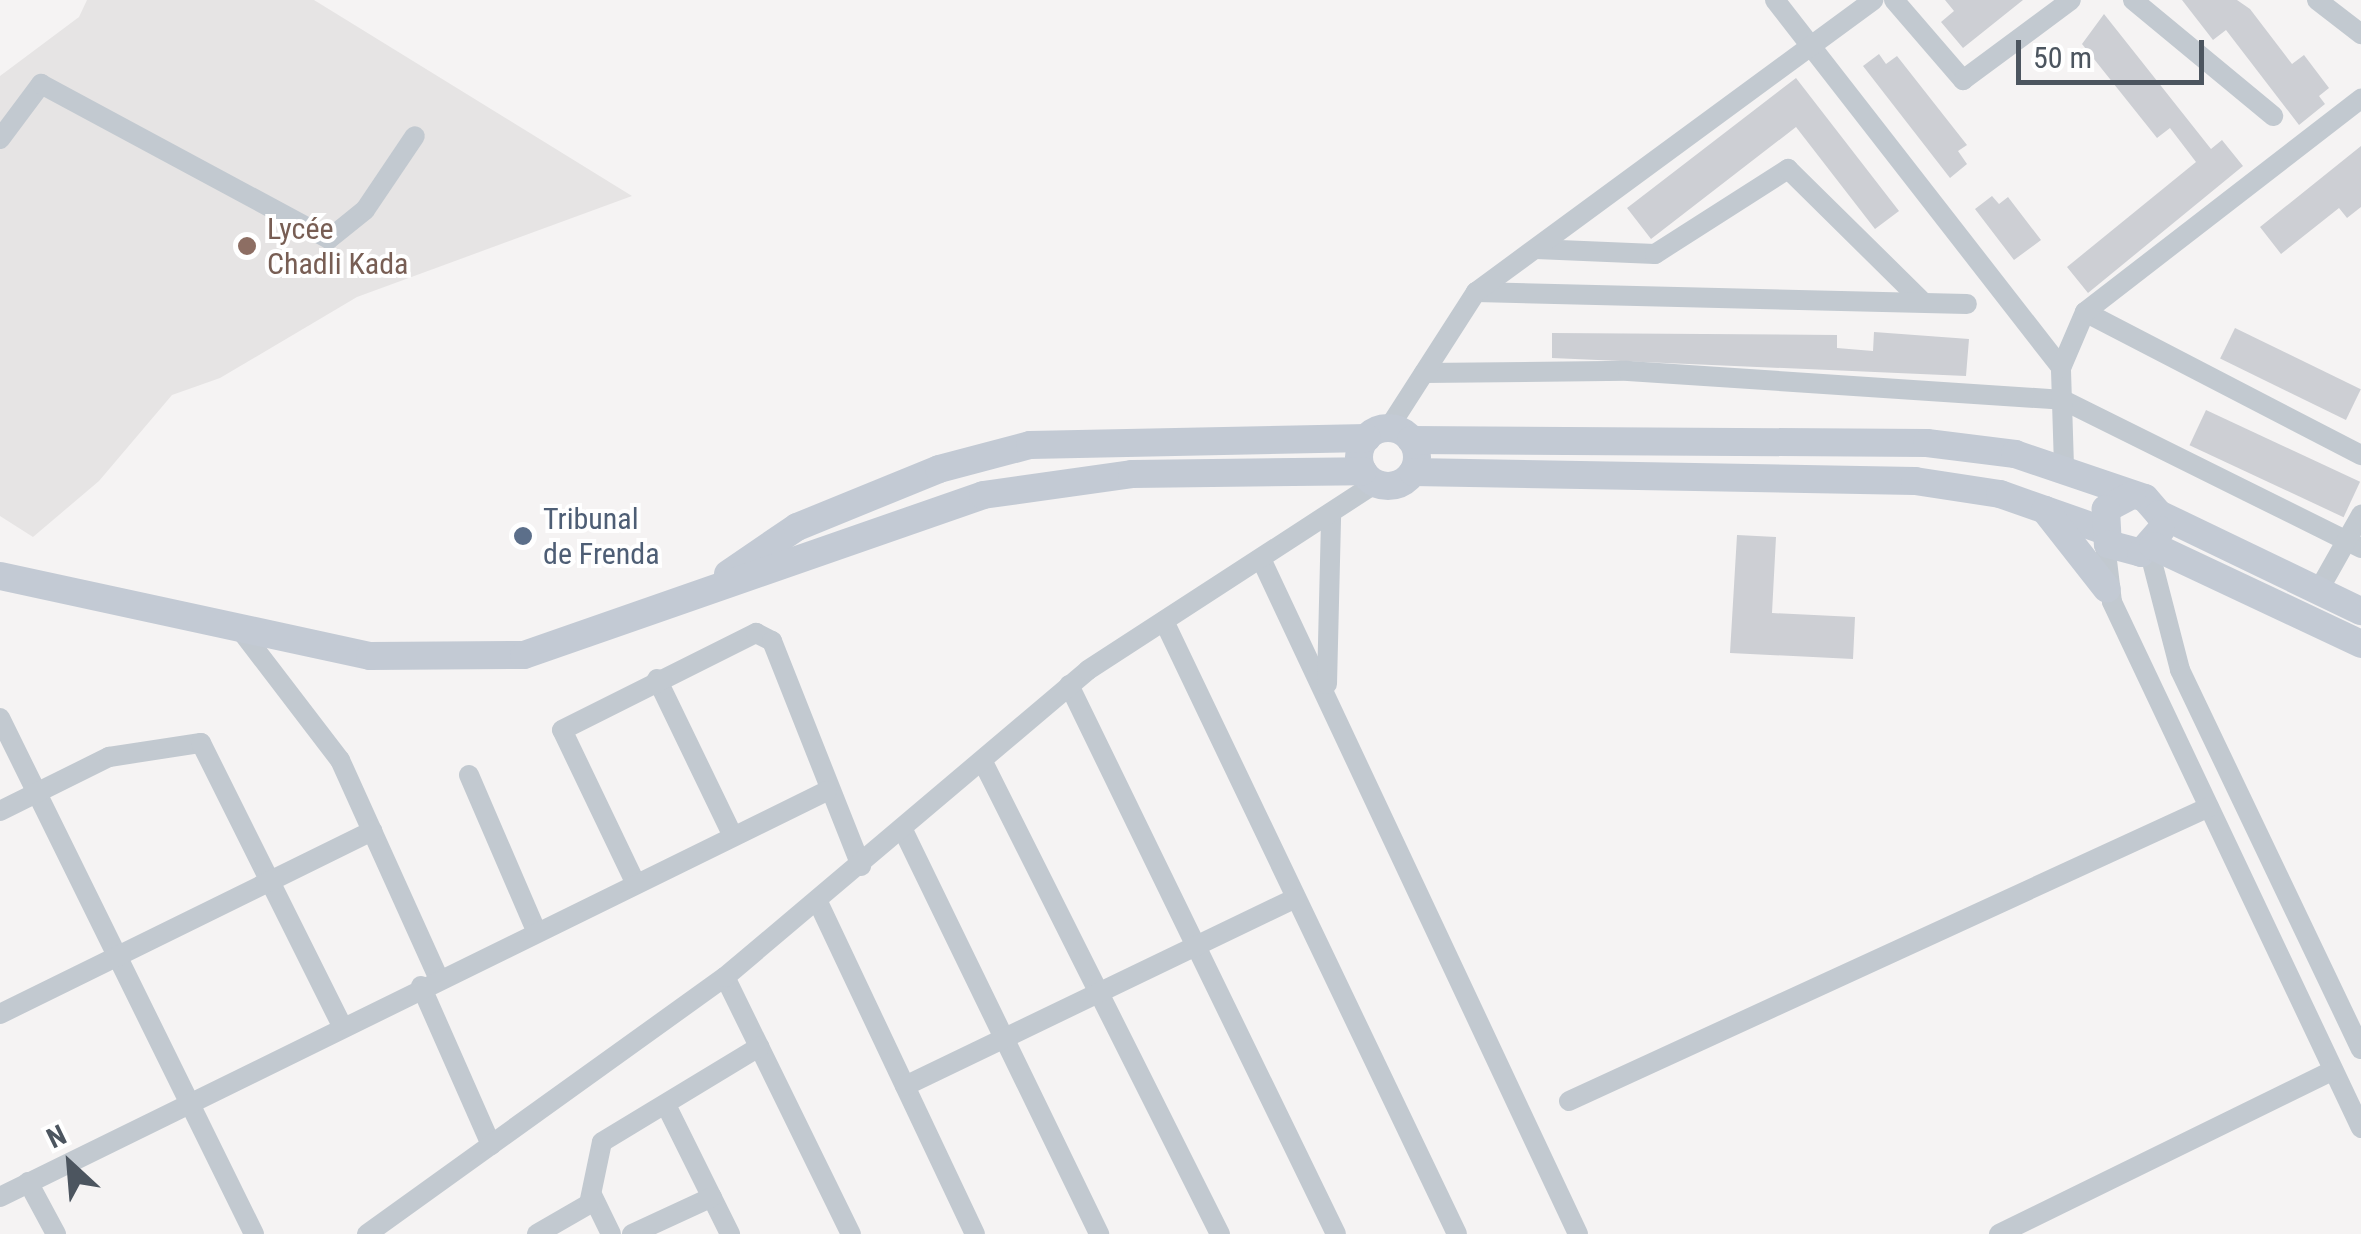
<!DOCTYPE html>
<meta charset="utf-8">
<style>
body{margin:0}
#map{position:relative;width:2361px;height:1234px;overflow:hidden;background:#f5f3f3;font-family:"Roboto Condensed",sans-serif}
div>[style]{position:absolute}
.education>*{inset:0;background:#e6e4e4}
.building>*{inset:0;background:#cdcfd4;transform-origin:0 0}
.minor>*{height:20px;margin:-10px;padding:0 10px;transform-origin:10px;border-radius:10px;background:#c2c9d0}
.secondary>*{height:28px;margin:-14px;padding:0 14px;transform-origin:14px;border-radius:14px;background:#c3cad4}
.secondary>.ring{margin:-14px;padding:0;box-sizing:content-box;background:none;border:28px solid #c3cad4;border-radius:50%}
.dots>*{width:28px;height:28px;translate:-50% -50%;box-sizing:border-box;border:5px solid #fff;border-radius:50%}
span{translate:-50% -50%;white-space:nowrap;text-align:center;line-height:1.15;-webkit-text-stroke:8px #fff;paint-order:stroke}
.education-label{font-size:30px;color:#785e54}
.left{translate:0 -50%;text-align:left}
.service-label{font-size:30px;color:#4e5e75}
.north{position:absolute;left:20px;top:1114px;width:100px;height:100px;-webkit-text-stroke:8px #fff;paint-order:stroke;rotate:334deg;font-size:28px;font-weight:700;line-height:40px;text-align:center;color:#4c555f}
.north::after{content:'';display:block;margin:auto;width:35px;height:45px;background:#4c555f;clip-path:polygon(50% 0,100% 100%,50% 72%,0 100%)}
.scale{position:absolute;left:2016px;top:40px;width:188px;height:45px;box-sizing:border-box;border:5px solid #4c555f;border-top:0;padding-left:12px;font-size:30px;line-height:35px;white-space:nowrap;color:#4c555f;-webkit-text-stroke:8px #fff;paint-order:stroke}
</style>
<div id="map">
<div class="education">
<div style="clip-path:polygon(87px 0,314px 0,632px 196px,357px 297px,220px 378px,172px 395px,99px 481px,33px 537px,0 516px,0 76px,79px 17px)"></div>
</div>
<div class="building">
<div style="clip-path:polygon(1945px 0,2023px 0,1963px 48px,1941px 22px,1954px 11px)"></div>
<div style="clip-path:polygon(2182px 0,2237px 0,2250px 9px,2292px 64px,2304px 55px,2329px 88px,2319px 96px,2325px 104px,2299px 125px,2226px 30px,2213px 40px)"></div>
<div style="clip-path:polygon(2104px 14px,2211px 149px,2222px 140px,2243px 166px,2088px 293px,2067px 267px,2196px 162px,2170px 128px,2157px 138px,2082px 44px)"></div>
<div style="clip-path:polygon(1879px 54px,1886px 64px,1897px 56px,1967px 145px,1958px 151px,1967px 164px,1950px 178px,1863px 66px)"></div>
<div style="clip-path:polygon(1796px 78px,1899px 211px,1875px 229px,1796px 127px,1651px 239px,1627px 208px)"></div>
<div style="clip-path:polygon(2361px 146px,2361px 207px,2347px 218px,2339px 208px,2281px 254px,2260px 227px)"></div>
<div style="clip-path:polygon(1992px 196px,1999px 204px,2008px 197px,2041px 240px,2014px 260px,1975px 209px)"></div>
<div style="left:2235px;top:328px;width:140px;height:34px;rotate:26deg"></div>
<div style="clip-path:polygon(1874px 332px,1969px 339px,1966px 376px,1552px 358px,1552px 333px,1837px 335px,1837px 348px,1873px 351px)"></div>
<div style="left:2206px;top:410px;width:170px;height:39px;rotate:25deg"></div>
<div style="clip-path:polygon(1737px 535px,1776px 537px,1772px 613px,1855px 617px,1853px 659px,1730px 653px)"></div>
</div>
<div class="minor">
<div style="left:1775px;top:0;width:466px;rotate:52.1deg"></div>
<div style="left:1894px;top:0;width:106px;rotate:49.2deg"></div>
<div style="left:1963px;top:80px;width:134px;rotate:-36.5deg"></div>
<div style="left:2133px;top:0;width:182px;rotate:39.6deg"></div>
<div style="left:2317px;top:0;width:56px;rotate:37.7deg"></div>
<div style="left:0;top:139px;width:69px;rotate:-53.3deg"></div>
<div style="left:41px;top:84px;width:327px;rotate:28.3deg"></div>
<div style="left:329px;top:239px;width:46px;rotate:-38.9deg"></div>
<div style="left:365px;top:210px;width:89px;rotate:-56deg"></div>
<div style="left:1536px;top:249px;width:119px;rotate:2.4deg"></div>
<div style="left:1655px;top:254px;width:158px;rotate:-32.6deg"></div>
<div style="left:1788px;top:169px;width:187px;rotate:44.6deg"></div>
<div style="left:1476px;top:292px;width:491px;rotate:1.4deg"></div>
<div style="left:2085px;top:312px;width:311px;rotate:27.4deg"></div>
<div style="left:1424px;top:373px;width:204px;rotate:-0.6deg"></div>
<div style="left:1628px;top:371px;width:436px;rotate:3.8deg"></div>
<div style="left:2063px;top:400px;width:333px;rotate:26.4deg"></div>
<div style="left:1388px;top:429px;width:163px;rotate:-57.3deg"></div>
<div style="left:1476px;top:292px;width:493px;rotate:-36.3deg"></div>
<div style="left:2064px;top:466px;width:98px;rotate:-91.8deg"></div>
<div style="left:2061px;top:368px;width:61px;rotate:-66.8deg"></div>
<div style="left:2085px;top:312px;width:349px;rotate:-37.7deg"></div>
<div style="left:2104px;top:536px;width:66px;rotate:83.1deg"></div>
<div style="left:2112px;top:602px;width:582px;rotate:64.67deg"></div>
<div style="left:2149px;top:550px;width:124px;rotate:75.5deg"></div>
<div style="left:2180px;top:670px;width:420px;rotate:64.5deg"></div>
<div style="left:1263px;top:563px;width:741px;rotate:64.85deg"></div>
<div style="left:2317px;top:593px;width:90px;rotate:-60.6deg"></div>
<div style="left:1164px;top:621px;width:679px;rotate:64.45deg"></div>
<div style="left:239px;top:628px;width:166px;rotate:52.6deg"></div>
<div style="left:340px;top:760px;width:238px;rotate:65.7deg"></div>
<div style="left:657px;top:679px;width:172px;rotate:64.2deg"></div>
<div style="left:1327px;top:684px;width:167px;rotate:-88.6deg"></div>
<div style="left:1069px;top:685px;width:610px;rotate:64.06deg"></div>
<div style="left:0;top:718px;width:575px;rotate:63.79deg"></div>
<div style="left:983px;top:762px;width:528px;rotate:63.34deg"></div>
<div style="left:469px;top:775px;width:167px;rotate:66.7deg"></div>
<div style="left:0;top:811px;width:122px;rotate:-26.4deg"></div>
<div style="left:109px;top:757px;width:93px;rotate:-8.7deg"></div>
<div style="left:201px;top:743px;width:318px;rotate:63.5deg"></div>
<div style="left:904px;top:832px;width:447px;rotate:64.1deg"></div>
<div style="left:634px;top:880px;width:166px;rotate:-115.6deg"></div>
<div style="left:562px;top:730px;width:217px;rotate:-26.6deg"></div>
<div style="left:756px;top:633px;width:18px;rotate:27deg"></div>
<div style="left:772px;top:641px;width:242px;rotate:68.4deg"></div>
<div style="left:818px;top:902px;width:367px;rotate:64.7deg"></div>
<div style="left:725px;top:977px;width:286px;rotate:63.9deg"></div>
<div style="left:421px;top:986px;width:174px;rotate:66.2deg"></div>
<div style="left:0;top:1014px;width:415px;rotate:-26.2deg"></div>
<div style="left:905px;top:1086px;width:432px;rotate:-25.7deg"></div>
<div style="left:1569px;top:1101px;width:704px;rotate:-24.67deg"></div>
<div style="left:666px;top:1105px;width:144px;rotate:63.6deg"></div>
<div style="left:28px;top:1182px;width:59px;rotate:61.7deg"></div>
<div style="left:592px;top:1195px;width:43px;rotate:64deg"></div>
<div style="left:0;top:1197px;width:921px;rotate:-26.15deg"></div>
<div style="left:367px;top:1234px;width:441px;rotate:-35.7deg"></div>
<div style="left:725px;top:977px;width:475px;rotate:-40.2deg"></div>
<div style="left:1088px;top:670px;width:343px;rotate:-33deg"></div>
<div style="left:537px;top:1234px;width:60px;rotate:-30deg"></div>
<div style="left:589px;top:1204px;width:63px;rotate:-78.2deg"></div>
<div style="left:602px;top:1142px;width:184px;rotate:-31.2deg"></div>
<div style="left:632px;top:1234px;width:88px;rotate:-24.8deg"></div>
<div style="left:1999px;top:1234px;width:371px;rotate:-26.1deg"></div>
</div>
<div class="secondary">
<div class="ring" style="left:1359px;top:428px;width:30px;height:30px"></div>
<div style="left:1411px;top:440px;width:516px;rotate:0.33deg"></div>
<div style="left:1927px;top:443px;width:89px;rotate:7.1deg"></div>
<div style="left:2015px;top:454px;width:137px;rotate:18.7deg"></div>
<div style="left:2145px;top:498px;width:21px;rotate:49deg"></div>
<div style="left:2159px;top:514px;width:224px;rotate:25.7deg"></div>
<div style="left:1413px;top:472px;width:502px;rotate:1.03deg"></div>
<div style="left:1915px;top:481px;width:86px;rotate:8.7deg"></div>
<div style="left:2000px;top:494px;width:108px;rotate:19.4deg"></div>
<div style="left:2132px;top:495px;width:30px;rotate:152deg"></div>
<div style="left:2106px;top:509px;width:35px;rotate:87deg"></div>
<div style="left:2108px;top:544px;width:34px;rotate:15deg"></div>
<div style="left:2141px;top:553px;width:30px;rotate:-49deg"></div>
<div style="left:2045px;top:510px;width:100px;rotate:51.9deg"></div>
<div style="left:2153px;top:546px;width:230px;rotate:25.2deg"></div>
<div style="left:728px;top:574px;width:83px;rotate:-34.3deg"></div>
<div style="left:797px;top:527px;width:153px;rotate:-22.2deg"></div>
<div style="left:939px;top:469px;width:94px;rotate:-14.8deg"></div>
<div style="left:1030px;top:445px;width:337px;rotate:-1.2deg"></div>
<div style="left:0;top:576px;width:379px;rotate:12.2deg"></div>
<div style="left:370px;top:656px;width:154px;rotate:-0.4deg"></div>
<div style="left:524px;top:655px;width:486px;rotate:-19.2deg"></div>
<div style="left:983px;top:495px;width:150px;rotate:-8deg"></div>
<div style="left:1132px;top:474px;width:231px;rotate:-0.7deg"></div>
</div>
<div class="dots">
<div style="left:247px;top:246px;background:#8d6e63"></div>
<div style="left:523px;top:536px;background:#5c6f8a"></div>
</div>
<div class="education-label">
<span class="left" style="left:267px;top:246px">Lycée<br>Chadli Kada</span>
</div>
<div class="service-label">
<span class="left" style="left:543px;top:536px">Tribunal<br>de Frenda</span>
</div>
<div class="north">N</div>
<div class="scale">50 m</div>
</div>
